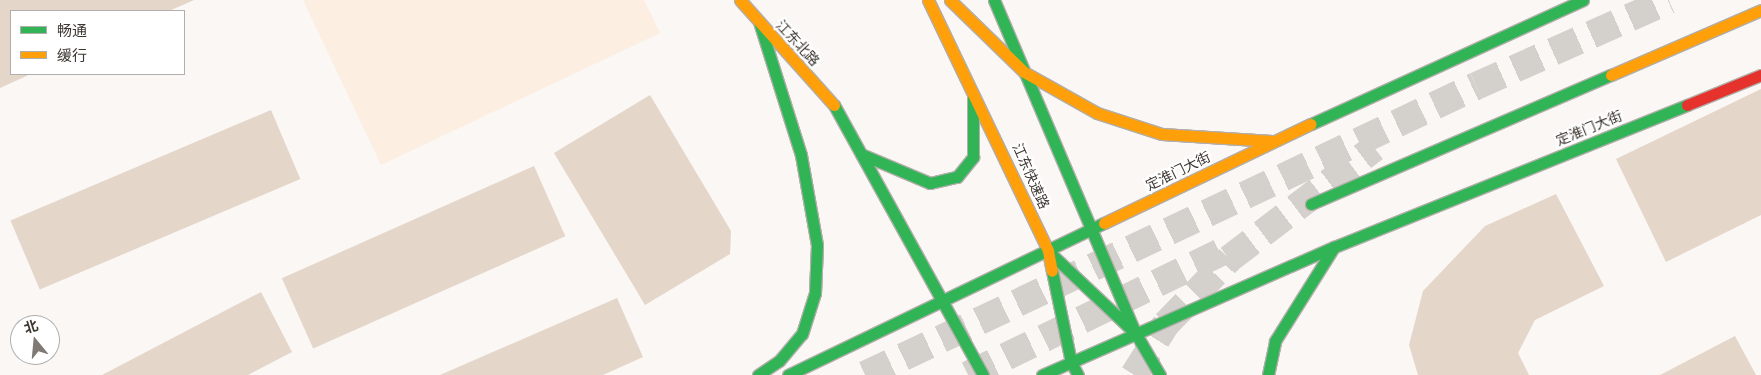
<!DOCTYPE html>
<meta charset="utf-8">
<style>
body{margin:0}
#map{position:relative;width:1761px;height:375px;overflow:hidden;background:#faf7f4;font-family:Arial,"Noto Sans SC",sans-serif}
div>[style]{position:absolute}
.built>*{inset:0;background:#fceee1}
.building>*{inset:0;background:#e5d6ca;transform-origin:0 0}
.highway-tunnel>*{height:28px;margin-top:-14px;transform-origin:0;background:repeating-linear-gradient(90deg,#d4d1cd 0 28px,transparent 0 42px)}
.roads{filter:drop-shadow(1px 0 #b2aeab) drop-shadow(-1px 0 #b2aeab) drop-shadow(0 1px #b2aeab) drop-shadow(0 -1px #b2aeab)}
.fast>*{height:11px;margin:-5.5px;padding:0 5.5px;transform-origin:5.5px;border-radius:5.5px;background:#30b455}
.slow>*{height:11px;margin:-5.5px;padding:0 5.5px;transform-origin:5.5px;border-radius:5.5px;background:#ff9f0a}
.jam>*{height:11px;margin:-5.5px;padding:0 5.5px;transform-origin:5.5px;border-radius:5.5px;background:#e5322d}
span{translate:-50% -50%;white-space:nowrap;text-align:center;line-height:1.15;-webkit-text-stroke:4.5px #fff;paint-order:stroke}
.street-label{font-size:14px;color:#3d3731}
.legend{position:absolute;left:10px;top:10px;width:175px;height:65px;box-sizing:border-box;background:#fff;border:1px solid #b1afad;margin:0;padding:6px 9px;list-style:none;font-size:15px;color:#3d3731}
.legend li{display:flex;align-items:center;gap:10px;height:25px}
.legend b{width:25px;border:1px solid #b1afad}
.north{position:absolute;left:10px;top:315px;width:50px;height:50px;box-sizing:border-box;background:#fff;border:1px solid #b1afad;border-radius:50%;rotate:343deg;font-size:14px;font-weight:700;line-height:20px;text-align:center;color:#3d3731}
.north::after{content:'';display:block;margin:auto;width:18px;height:22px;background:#7f7a75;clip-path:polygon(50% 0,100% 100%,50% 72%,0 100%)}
</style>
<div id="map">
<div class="built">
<div style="clip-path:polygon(303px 0,644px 0,660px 33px,381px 165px)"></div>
</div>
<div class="building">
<div style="clip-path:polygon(0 0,194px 0,169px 11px,11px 11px,11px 74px,31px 74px,0 88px)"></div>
<div style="clip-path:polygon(1761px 89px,1761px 215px,1666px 262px,1616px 159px)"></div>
<div style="clip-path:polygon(650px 95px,731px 231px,730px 254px,645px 305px,554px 153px)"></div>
<div style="left:271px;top:110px;width:75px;height:283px;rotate:67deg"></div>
<div style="left:534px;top:166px;width:77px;height:276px;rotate:66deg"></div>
<div style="clip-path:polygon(1556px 194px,1604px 286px,1535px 320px,1518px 353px,1529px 375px,1418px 375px,1409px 345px,1423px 291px,1485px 226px)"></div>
<div style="clip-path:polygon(261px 292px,292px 352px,248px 375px,102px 375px)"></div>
<div style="clip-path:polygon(617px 298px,643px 357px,603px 375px,440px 375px)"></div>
<div style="clip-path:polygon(1735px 336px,1756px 375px,1660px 375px)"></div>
</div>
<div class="highway-tunnel">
<div style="left:865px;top:375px;width:676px;rotate:-25.31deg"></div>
<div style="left:1476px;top:86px;width:211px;rotate:-24deg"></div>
<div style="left:968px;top:375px;width:287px;rotate:-25.9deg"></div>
<div style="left:1134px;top:375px;width:60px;rotate:-57.9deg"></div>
<div style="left:1166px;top:324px;width:91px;rotate:-45.9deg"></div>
<div style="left:1229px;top:259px;width:183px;rotate:-37.4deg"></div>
</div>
<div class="roads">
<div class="fast">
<div style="left:994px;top:0;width:363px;rotate:67deg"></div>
<div style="left:834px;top:105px;width:308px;rotate:61.1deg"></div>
<div style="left:1311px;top:124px;width:299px;rotate:-24.5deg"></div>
<div style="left:861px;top:154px;width:75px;rotate:22.8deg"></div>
<div style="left:930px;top:183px;width:28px;rotate:-13deg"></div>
<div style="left:957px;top:177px;width:26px;rotate:-51deg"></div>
<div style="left:973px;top:157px;width:59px;rotate:-90deg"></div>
<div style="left:1311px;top:204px;width:327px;rotate:-23.3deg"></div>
<div style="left:1048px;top:251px;width:121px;rotate:43.3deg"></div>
<div style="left:1136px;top:334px;width:48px;rotate:59.7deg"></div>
<div style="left:1052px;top:271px;width:93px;rotate:78.2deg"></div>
<div style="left:1071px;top:362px;width:15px;rotate:62deg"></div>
<div style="left:758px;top:375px;width:25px;rotate:-34deg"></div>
<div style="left:779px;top:361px;width:35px;rotate:-50deg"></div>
<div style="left:802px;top:334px;width:43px;rotate:-72.4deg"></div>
<div style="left:815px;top:293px;width:48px;rotate:-87.6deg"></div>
<div style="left:817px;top:245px;width:91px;rotate:-100.1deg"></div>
<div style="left:801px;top:155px;width:139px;rotate:-107.5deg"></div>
<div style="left:788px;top:375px;width:351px;rotate:-25.7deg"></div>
<div style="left:1042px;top:375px;width:319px;rotate:-23.7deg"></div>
<div style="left:1334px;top:247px;width:380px;rotate:-21.9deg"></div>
<div style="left:1268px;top:375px;width:35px;rotate:-78deg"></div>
<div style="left:1275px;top:341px;width:111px;rotate:-57.9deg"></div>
</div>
<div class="slow">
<div style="left:740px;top:0;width:141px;rotate:48.2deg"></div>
<div style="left:928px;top:0;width:278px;rotate:64.4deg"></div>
<div style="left:1048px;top:251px;width:20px;rotate:79deg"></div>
<div style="left:950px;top:0;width:103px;rotate:44.2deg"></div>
<div style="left:1024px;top:72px;width:84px;rotate:29.3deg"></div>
<div style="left:1097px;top:113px;width:68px;rotate:17.9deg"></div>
<div style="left:1162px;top:134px;width:110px;rotate:3.6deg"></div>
<div style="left:1611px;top:75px;width:163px;rotate:-23.4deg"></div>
<div style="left:1104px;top:223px;width:229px;rotate:-25.6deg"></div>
</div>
<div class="jam">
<div style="left:1687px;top:105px;width:80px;rotate:-22.1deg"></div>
</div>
</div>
<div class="street-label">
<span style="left:798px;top:43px;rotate:47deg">江东北路</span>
<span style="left:1589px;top:128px;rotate:-22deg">定淮门大街</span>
<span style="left:1178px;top:171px;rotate:-26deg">定淮门大街</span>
<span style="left:1031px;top:176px;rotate:66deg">江东快速路</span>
</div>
<ul class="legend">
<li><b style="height:6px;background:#30b455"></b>畅通</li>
<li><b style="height:6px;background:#ff9f0a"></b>缓行</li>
</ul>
<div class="north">北</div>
</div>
